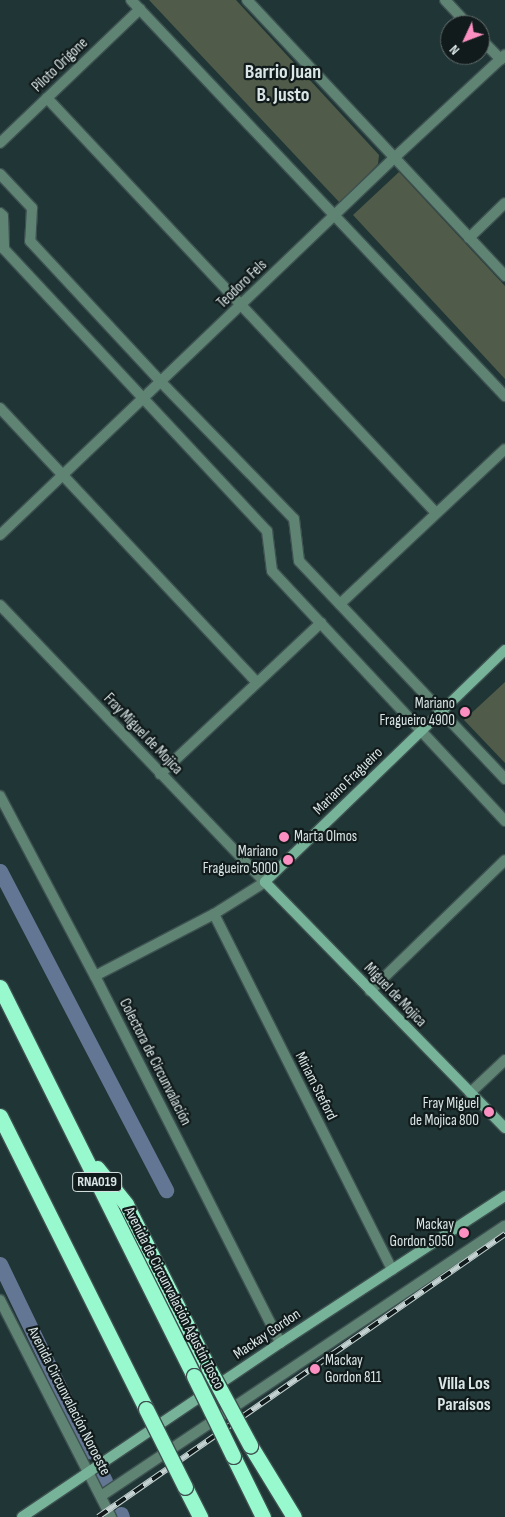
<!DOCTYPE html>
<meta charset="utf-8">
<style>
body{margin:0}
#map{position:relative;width:505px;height:1517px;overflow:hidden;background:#203535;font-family:"Sofia Sans Condensed",sans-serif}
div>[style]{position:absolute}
.green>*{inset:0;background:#505b49}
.canal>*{height:15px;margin:-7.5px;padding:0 7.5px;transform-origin:7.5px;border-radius:7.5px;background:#637693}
.roads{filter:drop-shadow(1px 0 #3e5151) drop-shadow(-1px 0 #3e5151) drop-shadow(0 1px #3e5151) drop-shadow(0 -1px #3e5151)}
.minor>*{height:10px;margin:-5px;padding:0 5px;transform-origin:5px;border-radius:5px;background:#5f8473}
.secondary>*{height:10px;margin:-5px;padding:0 5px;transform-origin:5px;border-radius:5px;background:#77b398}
.motorway>*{height:15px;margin:-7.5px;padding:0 7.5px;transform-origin:7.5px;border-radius:7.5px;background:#98f8ce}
.rail>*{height:5.5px;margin-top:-2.75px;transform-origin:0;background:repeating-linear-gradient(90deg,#121b1b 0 11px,#c4d1d1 0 22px);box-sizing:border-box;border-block:1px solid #c4d1d1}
.bridges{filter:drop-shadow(1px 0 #3e5151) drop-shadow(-1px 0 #3e5151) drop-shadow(0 1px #3e5151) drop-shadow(0 -1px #3e5151)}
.motorway-bridge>*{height:15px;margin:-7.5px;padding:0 7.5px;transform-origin:7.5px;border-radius:7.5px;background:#98f8ce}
.dots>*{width:14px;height:14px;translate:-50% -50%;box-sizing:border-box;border:2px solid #121b1b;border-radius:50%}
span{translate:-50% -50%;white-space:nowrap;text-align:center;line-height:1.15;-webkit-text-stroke:4.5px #121b1b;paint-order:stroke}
.shield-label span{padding:1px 4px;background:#121b1b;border:1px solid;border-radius:4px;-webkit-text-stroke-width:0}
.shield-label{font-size:14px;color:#dae6e6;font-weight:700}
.street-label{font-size:15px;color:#dae6e6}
.poi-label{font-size:15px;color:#dae6e6}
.right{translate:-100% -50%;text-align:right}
.left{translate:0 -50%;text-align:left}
.quarter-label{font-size:18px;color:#dae6e6;font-weight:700}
.district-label{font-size:20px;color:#dae6e6;font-weight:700}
.north{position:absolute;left:440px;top:15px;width:50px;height:50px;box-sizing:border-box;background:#121b1b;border:1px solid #626c6c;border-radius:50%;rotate:227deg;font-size:14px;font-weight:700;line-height:20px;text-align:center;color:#dae6e6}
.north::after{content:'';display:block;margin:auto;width:18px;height:22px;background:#fc8fc1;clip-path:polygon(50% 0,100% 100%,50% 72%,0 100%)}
</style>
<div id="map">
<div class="green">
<div style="clip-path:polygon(149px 0,236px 0,379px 155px,378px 164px,340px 203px)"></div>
<div style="clip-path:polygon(399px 172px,505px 286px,505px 379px,353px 215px)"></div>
<div style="clip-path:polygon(505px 682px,505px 763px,464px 720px)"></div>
</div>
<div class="canal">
<div style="left:0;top:871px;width:360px;rotate:62.5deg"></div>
<div style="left:0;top:1264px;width:208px;rotate:64.3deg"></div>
<div style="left:101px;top:1473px;width:9px;rotate:63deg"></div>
<div style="left:121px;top:1514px;width:3px;rotate:72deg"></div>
</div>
<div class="roads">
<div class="minor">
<div style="left:131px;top:0;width:545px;rotate:46.64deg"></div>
<div style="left:247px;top:0;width:378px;rotate:46.9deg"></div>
<div style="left:445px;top:0;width:34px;rotate:47deg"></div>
<div style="left:480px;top:38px;width:30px;rotate:46deg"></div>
<div style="left:47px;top:98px;width:569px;rotate:46.85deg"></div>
<div style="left:0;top:143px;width:194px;rotate:-43.7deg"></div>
<div style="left:0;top:174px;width:47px;rotate:46.7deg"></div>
<div style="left:32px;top:208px;width:33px;rotate:93deg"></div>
<div style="left:30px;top:241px;width:191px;rotate:47.1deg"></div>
<div style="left:160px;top:381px;width:192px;rotate:45.8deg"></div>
<div style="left:294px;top:519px;width:42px;rotate:83.2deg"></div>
<div style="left:299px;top:561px;width:300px;rotate:46.6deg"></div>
<div style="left:0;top:213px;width:4px;rotate:45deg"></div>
<div style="left:3px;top:216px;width:33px;rotate:88deg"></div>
<div style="left:4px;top:249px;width:386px;rotate:47deg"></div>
<div style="left:267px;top:531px;width:40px;rotate:82.9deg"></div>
<div style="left:272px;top:571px;width:342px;rotate:47deg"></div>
<div style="left:469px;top:238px;width:50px;rotate:-44.2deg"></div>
<div style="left:0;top:408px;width:376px;rotate:46.9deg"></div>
<div style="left:0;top:535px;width:544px;rotate:-43.73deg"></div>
<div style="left:393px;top:159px;width:153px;rotate:-42.9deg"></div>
<div style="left:340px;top:604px;width:226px;rotate:-43.2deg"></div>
<div style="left:0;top:605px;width:383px;rotate:46.3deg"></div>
<div style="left:265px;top:882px;width:60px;rotate:147.9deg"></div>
<div style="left:214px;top:914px;width:134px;rotate:152.5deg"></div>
<div style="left:160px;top:774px;width:221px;rotate:-43.2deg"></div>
<div style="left:0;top:796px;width:204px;rotate:62.2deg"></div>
<div style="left:95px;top:976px;width:411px;rotate:63.2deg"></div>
<div style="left:214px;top:914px;width:398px;rotate:63.4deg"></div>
<div style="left:370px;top:991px;width:188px;rotate:-44.1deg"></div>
<div style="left:470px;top:1093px;width:48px;rotate:-43.3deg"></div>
<div style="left:0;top:1300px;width:244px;rotate:62.9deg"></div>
<div style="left:101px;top:1496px;width:486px;rotate:-33.8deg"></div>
</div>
<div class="secondary">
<div style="left:505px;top:650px;width:334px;rotate:136deg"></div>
<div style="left:265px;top:882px;width:344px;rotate:45.7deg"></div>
<div style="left:22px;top:1517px;width:311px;rotate:-34deg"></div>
<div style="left:280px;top:1343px;width:269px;rotate:-33.2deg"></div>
</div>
<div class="motorway">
<div style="left:0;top:987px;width:435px;rotate:63.5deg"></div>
<div style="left:0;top:1116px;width:327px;rotate:63.5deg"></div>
<div style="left:97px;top:1168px;width:46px;rotate:51.1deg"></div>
<div style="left:126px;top:1204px;width:182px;rotate:63.3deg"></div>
<div style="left:250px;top:1445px;width:84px;rotate:58.6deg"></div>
<div style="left:233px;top:1456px;width:68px;rotate:63.8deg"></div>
<div style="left:185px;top:1487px;width:34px;rotate:63deg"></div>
</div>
</div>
<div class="rail">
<div style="left:98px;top:1517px;width:496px;rotate:-34.8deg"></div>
</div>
<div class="bridges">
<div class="motorway-bridge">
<div style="left:208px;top:1367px;width:89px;rotate:61.7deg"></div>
<div style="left:194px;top:1376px;width:89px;rotate:64deg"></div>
<div style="left:146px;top:1409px;width:87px;rotate:63.4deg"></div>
</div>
</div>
<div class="dots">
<div style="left:465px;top:712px;background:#fc8fc1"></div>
<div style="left:284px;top:837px;background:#fc8fc1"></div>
<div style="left:288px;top:860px;background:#fc8fc1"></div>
<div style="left:489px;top:1112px;background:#fc8fc1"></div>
<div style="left:464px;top:1233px;background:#fc8fc1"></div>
<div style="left:315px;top:1369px;background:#fc8fc1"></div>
</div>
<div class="shield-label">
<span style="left:97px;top:1182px">RNA019</span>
</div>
<div class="street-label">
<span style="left:60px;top:65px;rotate:-44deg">Piloto Origone</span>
<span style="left:242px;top:284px;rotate:-44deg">Teodoro Fels</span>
<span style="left:143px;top:734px;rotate:46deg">Fray Miguel de Mojica</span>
<span style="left:348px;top:781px;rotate:-44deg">Mariano Fragueiro</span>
<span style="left:395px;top:995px;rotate:46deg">Miguel de Mojica</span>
<span style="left:155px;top:1062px;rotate:63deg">Colectora de Circunvalación</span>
<span style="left:316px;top:1086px;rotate:63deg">Miriam Steford</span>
<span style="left:174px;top:1298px;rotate:63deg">Avenida de Circunvalación Agustín Tosco</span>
<span style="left:267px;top:1334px;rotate:-34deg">Mackay Gordon</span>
<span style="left:69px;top:1401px;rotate:63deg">Avenida Circunvalación Noroeste</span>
</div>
<div class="poi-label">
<span class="right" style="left:455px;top:712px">Mariano<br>Fragueiro 4900</span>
<span class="left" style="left:294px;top:837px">Marta Olmos</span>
<span class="right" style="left:278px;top:860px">Mariano<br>Fragueiro 5000</span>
<span class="right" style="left:479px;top:1112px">Fray Miguel<br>de Mojica 800</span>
<span class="right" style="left:454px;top:1233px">Mackay<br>Gordon 5050</span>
<span class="left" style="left:325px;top:1369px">Mackay<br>Gordon 811</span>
</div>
<div class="quarter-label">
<span style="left:464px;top:1395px">Villa Los<br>Paraísos</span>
</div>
<div class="district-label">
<span style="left:283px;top:84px">Barrio Juan<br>B. Justo</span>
</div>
<div class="north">N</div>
</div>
